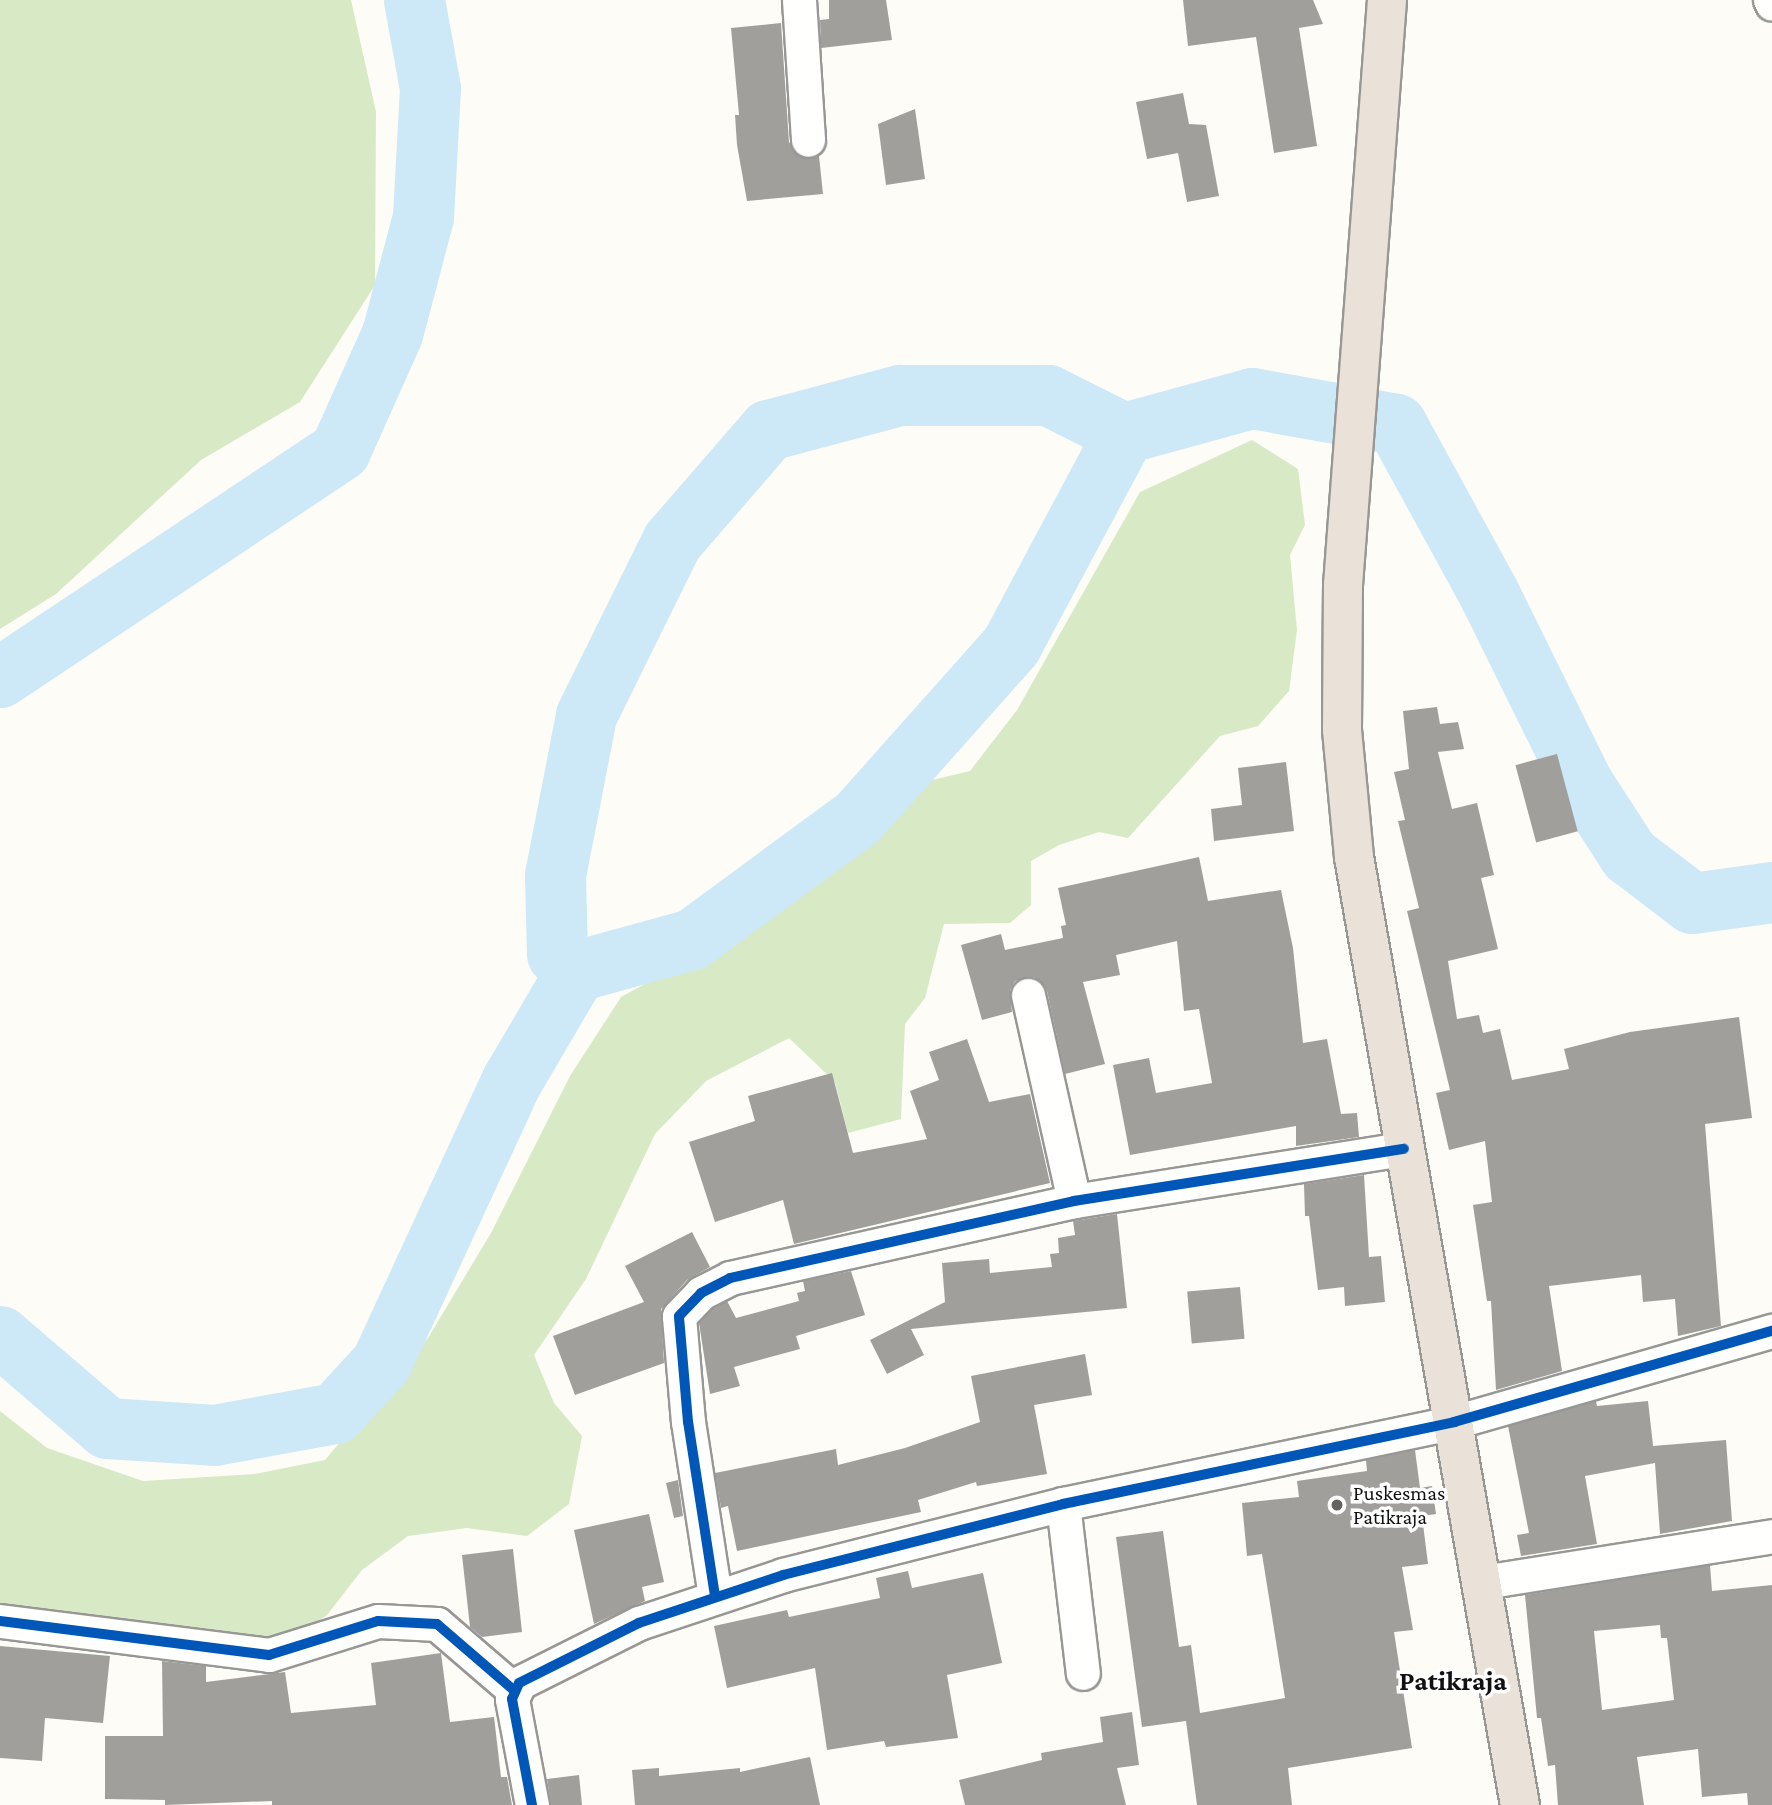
<!DOCTYPE html>
<style>
body{margin:0}
#map{position:relative;width:1772px;height:1805px;overflow:hidden;background:#fdfcf7;font-family:"Crimson Pro",serif}
div>[style]{position:absolute}
.forest>*{inset:0;background:#d8eac5}
.river>*{height:61px;margin:-30.5px;padding:0 30.5px;transform-origin:30.5px;border-radius:30.5px;background:#cde8f7}
.building>*{inset:0;background:#a19f9c;transform-origin:0 0}
.roads{filter:drop-shadow(2px 0 #979795) drop-shadow(-2px 0 #979795) drop-shadow(0 2px #979795) drop-shadow(0 -2px #979795)}
.street>*{height:33px;margin:-16.5px;padding:0 16.5px;transform-origin:16.5px;border-radius:16.5px;background:#fffffe}
.highway>*{height:38px;margin:-19px;padding:0 19px;transform-origin:19px;border-radius:19px;background:#eae1d8}
.cycleway>*{height:10px;margin:-5px;padding:0 5px;transform-origin:5px;border-radius:5px;background:#0057b8}
.dots>*{width:19px;height:19px;translate:-50% -50%;box-sizing:border-box;border:4px solid #fff;border-radius:50%}
span{translate:-50% -50%;white-space:nowrap;text-align:center;line-height:1.15;-webkit-text-stroke:7px #fff;paint-order:stroke}
.poi-label{font-size:21px;color:#111}
.left{translate:0 -50%;text-align:left}
.district-label{font-size:28px;color:#111;font-weight:700}
</style>
<div id="map">
<div class="forest">
<div style="clip-path:polygon(0 0,351px 0,376px 112px,375px 285px,300px 402px,201px 460px,56px 594px,0 629px)"></div>
<div style="clip-path:polygon(1252px 440px,1298px 469px,1305px 525px,1290px 555px,1297px 630px,1289px 691px,1258px 726px,1220px 736px,1128px 838px,1099px 832px,1059px 845px,1031px 861px,1031px 905px,1010px 923px,944px 924px,925px 998px,905px 1024px,901px 1119px,848px 1133px,835px 1082px,789px 1038px,706px 1081px,655px 1134px,586px 1279px,534px 1355px,554px 1403px,582px 1436px,569px 1504px,527px 1536px,467px 1528px,408px 1536px,362px 1570px,327px 1615px,269px 1655px,0 1621px,0 1411px,47px 1448px,143px 1481px,255px 1474px,325px 1460px,428px 1338px,491px 1233px,570px 1076px,621px 997px,703px 952px,924px 782px,970px 771px,1017px 710px,1140px 492px)"></div>
</div>
<div class="river">
<div style="left:0;top:677px;width:409px;rotate:-33.7deg"></div>
<div style="left:340px;top:450px;width:127px;rotate:-65.9deg"></div>
<div style="left:392px;top:334px;width:121px;rotate:-75.2deg"></div>
<div style="left:423px;top:217px;width:129px;rotate:-86.9deg"></div>
<div style="left:430px;top:88px;width:89px;rotate:-100.3deg"></div>
<div style="left:576px;top:971px;width:25px;rotate:-138deg"></div>
<div style="left:557px;top:954px;width:79px;rotate:-91.5deg"></div>
<div style="left:555px;top:875px;width:163px;rotate:-79deg"></div>
<div style="left:586px;top:715px;width:194px;rotate:-63.7deg"></div>
<div style="left:672px;top:541px;width:147px;rotate:-49.1deg"></div>
<div style="left:768px;top:430px;width:137px;rotate:-14.9deg"></div>
<div style="left:900px;top:395px;width:148px"></div>
<div style="left:1048px;top:395px;width:85px;rotate:26.6deg"></div>
<div style="left:0;top:1336px;width:141px;rotate:40.7deg"></div>
<div style="left:107px;top:1428px;width:107px;rotate:3.7deg"></div>
<div style="left:214px;top:1435px;width:123px;rotate:-10.3deg"></div>
<div style="left:335px;top:1413px;width:68px;rotate:-47.4deg"></div>
<div style="left:381px;top:1363px;width:312px;rotate:-65.2deg"></div>
<div style="left:512px;top:1080px;width:126px;rotate:-59.6deg"></div>
<div style="left:576px;top:971px;width:120px;rotate:-15.4deg"></div>
<div style="left:692px;top:939px;width:206px;rotate:-36.3deg"></div>
<div style="left:858px;top:817px;width:230px;rotate:-48.3deg"></div>
<div style="left:1011px;top:645px;width:240px;rotate:-61.9deg"></div>
<div style="left:1124px;top:433px;width:133px;rotate:-15.3deg"></div>
<div style="left:1252px;top:398px;width:146px;rotate:10.2deg"></div>
<div style="left:1396px;top:424px;width:196px;rotate:61.3deg"></div>
<div style="left:1490px;top:596px;width:210px;rotate:63.7deg"></div>
<div style="left:1583px;top:784px;width:85px;rotate:57.1deg"></div>
<div style="left:1629px;top:855px;width:79px;rotate:37.3deg"></div>
<div style="left:1692px;top:903px;width:81px;rotate:-7.8deg"></div>
</div>
<div class="building">
<div style="clip-path:polygon(829px 0,886px 0,892px 40px,821px 48px,820px 20px,829px 19px)"></div>
<div style="clip-path:polygon(1183px 0,1313px 0,1323px 24px,1299px 28px,1317px 146px,1274px 153px,1256px 37px,1188px 46px)"></div>
<div style="clip-path:polygon(781px 23px,789px 142px,800px 157px,819px 156px,823px 194px,747px 201px,737px 145px,735px 115px,739px 115px,731px 28px)"></div>
<div style="clip-path:polygon(1183px 93px,1189px 124px,1206px 125px,1219px 196px,1187px 202px,1178px 153px,1147px 159px,1136px 102px)"></div>
<div style="clip-path:polygon(915px 109px,925px 179px,886px 185px,878px 124px)"></div>
<div style="clip-path:polygon(1437px 707px,1440px 724px,1458px 722px,1464px 749px,1438px 752px,1452px 809px,1477px 803px,1494px 875px,1481px 878px,1498px 949px,1448px 961px,1457px 1019px,1479px 1015px,1483px 1033px,1500px 1029px,1512px 1080px,1569px 1069px,1564px 1049px,1630px 1032px,1739px 1017px,1752px 1118px,1705px 1124px,1721px 1326px,1678px 1336px,1675px 1299px,1643px 1302px,1641px 1275px,1549px 1286px,1562px 1371px,1496px 1390px,1491px 1301px,1487px 1301px,1473px 1205px,1492px 1202px,1485px 1141px,1449px 1150px,1436px 1093px,1450px 1090px,1407px 911px,1419px 908px,1398px 821px,1405px 820px,1394px 772px,1409px 769px,1403px 711px)"></div>
<div style="left:1557px;top:754px;width:80px;height:43px;rotate:75deg"></div>
<div style="clip-path:polygon(1286px 762px,1294px 831px,1214px 841px,1211px 809px,1242px 805px,1238px 768px)"></div>
<div style="clip-path:polygon(1199px 857px,1208px 901px,1281px 890px,1293px 948px,1303px 1043px,1327px 1039px,1341px 1114px,1357px 1113px,1359px 1137px,1296px 1146px,1296px 1126px,1130px 1155px,1113px 1065px,1149px 1058px,1156px 1093px,1212px 1083px,1199px 1009px,1184px 1011px,1177px 941px,1116px 955px,1120px 975px,1083px 982px,1105px 1064px,1065px 1074px,1047px 991px,1034px 977px,1015px 981px,1010px 990px,1012px 1012px,982px 1020px,961px 945px,1001px 934px,1005px 950px,1063px 938px,1061px 926px,1066px 925px,1058px 888px)"></div>
<div style="clip-path:polygon(967px 1039px,989px 1102px,1030px 1094px,1050px 1183px,794px 1244px,783px 1200px,715px 1222px,689px 1142px,755px 1121px,748px 1096px,832px 1073px,853px 1153px,927px 1139px,910px 1091px,939px 1080px,929px 1052px)"></div>
<div style="clip-path:polygon(1364px 1175px,1369px 1257px,1381px 1256px,1385px 1302px,1345px 1306px,1344px 1287px,1318px 1290px,1309px 1216px,1305px 1216px,1304px 1184px)"></div>
<div style="clip-path:polygon(1117px 1214px,1127px 1308px,911px 1329px,924px 1355px,887px 1374px,870px 1340px,945px 1302px,942px 1263px,989px 1259px,990px 1273px,1052px 1267px,1050px 1254px,1059px 1253px,1058px 1238px,1075px 1235px,1073px 1221px)"></div>
<div style="clip-path:polygon(692px 1232px,710px 1267px,687px 1280px,661px 1309px,664px 1363px,575px 1395px,553px 1336px,644px 1302px,625px 1266px)"></div>
<div style="clip-path:polygon(851px 1271px,865px 1315px,796px 1336px,800px 1349px,734px 1367px,740px 1386px,710px 1394px,699px 1323px,713px 1309px,727px 1301px,736px 1318px,799px 1301px,797px 1293px,805px 1291px,803px 1281px)"></div>
<div style="left:1240px;top:1287px;width:52px;height:53px;rotate:85deg"></div>
<div style="clip-path:polygon(1085px 1354px,1092px 1395px,1034px 1405px,1047px 1474px,977px 1486px,976px 1482px,918px 1500px,921px 1512px,737px 1551px,728px 1506px,721px 1508px,715px 1473px,836px 1449px,838px 1465px,905px 1448px,980px 1422px,971px 1376px)"></div>
<div style="clip-path:polygon(1596px 1401px,1597px 1406px,1648px 1401px,1654px 1454px,1653px 1446px,1726px 1440px,1732px 1521px,1660px 1534px,1655px 1463px,1585px 1476px,1597px 1544px,1521px 1556px,1517px 1535px,1529px 1533px,1508px 1426px)"></div>
<div style="clip-path:polygon(1415px 1450px,1420px 1488px,1432px 1486px,1436px 1514px,1422px 1516px,1428px 1564px,1402px 1567px,1413px 1630px,1394px 1632px,1412px 1748px,1288px 1768px,1292px 1805px,1197px 1805px,1186px 1721px,1142px 1727px,1116px 1537px,1163px 1531px,1179px 1647px,1191px 1645px,1200px 1713px,1285px 1698px,1262px 1554px,1247px 1556px,1242px 1503px,1299px 1497px,1297px 1481px,1367px 1471px,1366px 1460px)"></div>
<div style="clip-path:polygon(678px 1480px,683px 1516px,674px 1518px,666px 1483px)"></div>
<div style="clip-path:polygon(649px 1514px,664px 1582px,642px 1587px,645px 1601px,594px 1624px,574px 1530px)"></div>
<div style="clip-path:polygon(513px 1549px,522px 1632px,482px 1637px,470px 1627px,462px 1555px)"></div>
<div style="clip-path:polygon(evenodd,1710px 1565px,1712px 1591px,1772px 1585px,1772px 1805px,1748px 1805px,1747px 1793px,1702px 1797px,1698px 1749px,1637px 1757px,1644px 1805px,1558px 1805px,1555px 1765px,1548px 1766px,1541px 1718px,1537px 1718px,1525px 1595px,1710px 1565px,1660px 1625px,1661px 1638px,1667px 1638px,1674px 1700px,1602px 1710px,1594px 1631px,1660px 1625px)"></div>
<div style="clip-path:polygon(908px 1571px,912px 1588px,983px 1573px,1002px 1663px,947px 1675px,958px 1738px,886px 1747px,884px 1741px,827px 1750px,815px 1668px,727px 1688px,714px 1626px,787px 1610px,789px 1617px,880px 1598px,876px 1578px)"></div>
<div style="clip-path:polygon(0 1646px,110px 1656px,103px 1723px,45px 1718px,42px 1761px,0 1758px)"></div>
<div style="clip-path:polygon(441px 1653px,450px 1722px,494px 1717px,501px 1777px,507px 1777px,512px 1805px,272px 1805px,272px 1801px,165px 1805px,165px 1800px,105px 1799px,105px 1736px,163px 1736px,162px 1661px,206px 1666px,206px 1682px,285px 1672px,291px 1713px,376px 1705px,371px 1663px)"></div>
<div style="clip-path:polygon(1132px 1712px,1139px 1765px,1117px 1768px,1126px 1805px,965px 1805px,959px 1780px,1042px 1760px,1041px 1753px,1103px 1742px,1100px 1717px)"></div>
<div style="clip-path:polygon(810px 1757px,820px 1805px,635px 1805px,632px 1770px,659px 1768px,659px 1776px,740px 1768px,740px 1772px)"></div>
<div style="clip-path:polygon(579px 1775px,582px 1805px,551px 1805px,547px 1779px)"></div>
</div>
<div class="roads">
<div class="street">
<div style="left:799px;top:0;width:140px;rotate:86.3deg"></div>
<div style="left:1770px;top:0;width:4px;rotate:63deg"></div>
<div style="left:1028px;top:995px;width:211px;rotate:77.4deg"></div>
<div style="left:1063px;top:1504px;width:170px;rotate:83.3deg"></div>
<div style="left:1483px;top:1582px;width:293px;rotate:-9deg"></div>
<div style="left:715px;top:1596px;width:176px;rotate:-98.8deg"></div>
<div style="left:688px;top:1422px;width:106px;rotate:-94.9deg"></div>
<div style="left:679px;top:1316px;width:32px;rotate:-46deg"></div>
<div style="left:701px;top:1293px;width:33px;rotate:-27deg"></div>
<div style="left:730px;top:1278px;width:353px;rotate:-12.6deg"></div>
<div style="left:1074px;top:1201px;width:334px;rotate:-9deg"></div>
<div style="left:0;top:1621px;width:271px;rotate:7.2deg"></div>
<div style="left:269px;top:1655px;width:114px;rotate:-17.3deg"></div>
<div style="left:378px;top:1621px;width:59px;rotate:2.9deg"></div>
<div style="left:437px;top:1624px;width:103px;rotate:40.7deg"></div>
<div style="left:532px;top:1805px;width:108px;rotate:-100.7deg"></div>
<div style="left:512px;top:1699px;width:17px;rotate:-66deg"></div>
<div style="left:519px;top:1683px;width:134px;rotate:-26.6deg"></div>
<div style="left:639px;top:1623px;width:152px;rotate:-18.4deg"></div>
<div style="left:783px;top:1575px;width:289px;rotate:-14.2deg"></div>
<div style="left:1063px;top:1504px;width:400px;rotate:-11.8deg"></div>
<div style="left:1454px;top:1422px;width:331px;rotate:-16deg"></div>
</div>
<div class="highway">
<div style="left:1387px;top:0;width:587px;rotate:94.3deg"></div>
<div style="left:1343px;top:585px;width:145px;rotate:90.4deg"></div>
<div style="left:1342px;top:730px;width:128px;rotate:84.6deg"></div>
<div style="left:1354px;top:857px;width:962px;rotate:80.07deg"></div>
</div>
</div>
<div class="cycleway">
<div style="left:715px;top:1596px;width:176px;rotate:-98.8deg"></div>
<div style="left:688px;top:1422px;width:106px;rotate:-94.9deg"></div>
<div style="left:679px;top:1316px;width:32px;rotate:-46deg"></div>
<div style="left:701px;top:1293px;width:33px;rotate:-27deg"></div>
<div style="left:730px;top:1278px;width:353px;rotate:-12.6deg"></div>
<div style="left:1074px;top:1201px;width:334px;rotate:-9deg"></div>
<div style="left:0;top:1621px;width:271px;rotate:7.2deg"></div>
<div style="left:269px;top:1655px;width:114px;rotate:-17.3deg"></div>
<div style="left:378px;top:1621px;width:59px;rotate:2.9deg"></div>
<div style="left:437px;top:1624px;width:103px;rotate:40.7deg"></div>
<div style="left:532px;top:1805px;width:108px;rotate:-100.7deg"></div>
<div style="left:512px;top:1699px;width:17px;rotate:-66deg"></div>
<div style="left:519px;top:1683px;width:134px;rotate:-26.6deg"></div>
<div style="left:639px;top:1623px;width:152px;rotate:-18.4deg"></div>
<div style="left:783px;top:1575px;width:289px;rotate:-14.2deg"></div>
<div style="left:1063px;top:1504px;width:400px;rotate:-11.8deg"></div>
<div style="left:1454px;top:1422px;width:331px;rotate:-16deg"></div>
</div>
<div class="dots">
<div style="left:1337px;top:1505px;background:#646362"></div>
</div>
<div class="poi-label">
<span class="left" style="left:1353px;top:1505px">Puskesmas<br>Patikraja</span>
</div>
<div class="district-label">
<span style="left:1453px;top:1681px">Patikraja</span>
</div>
</div>
